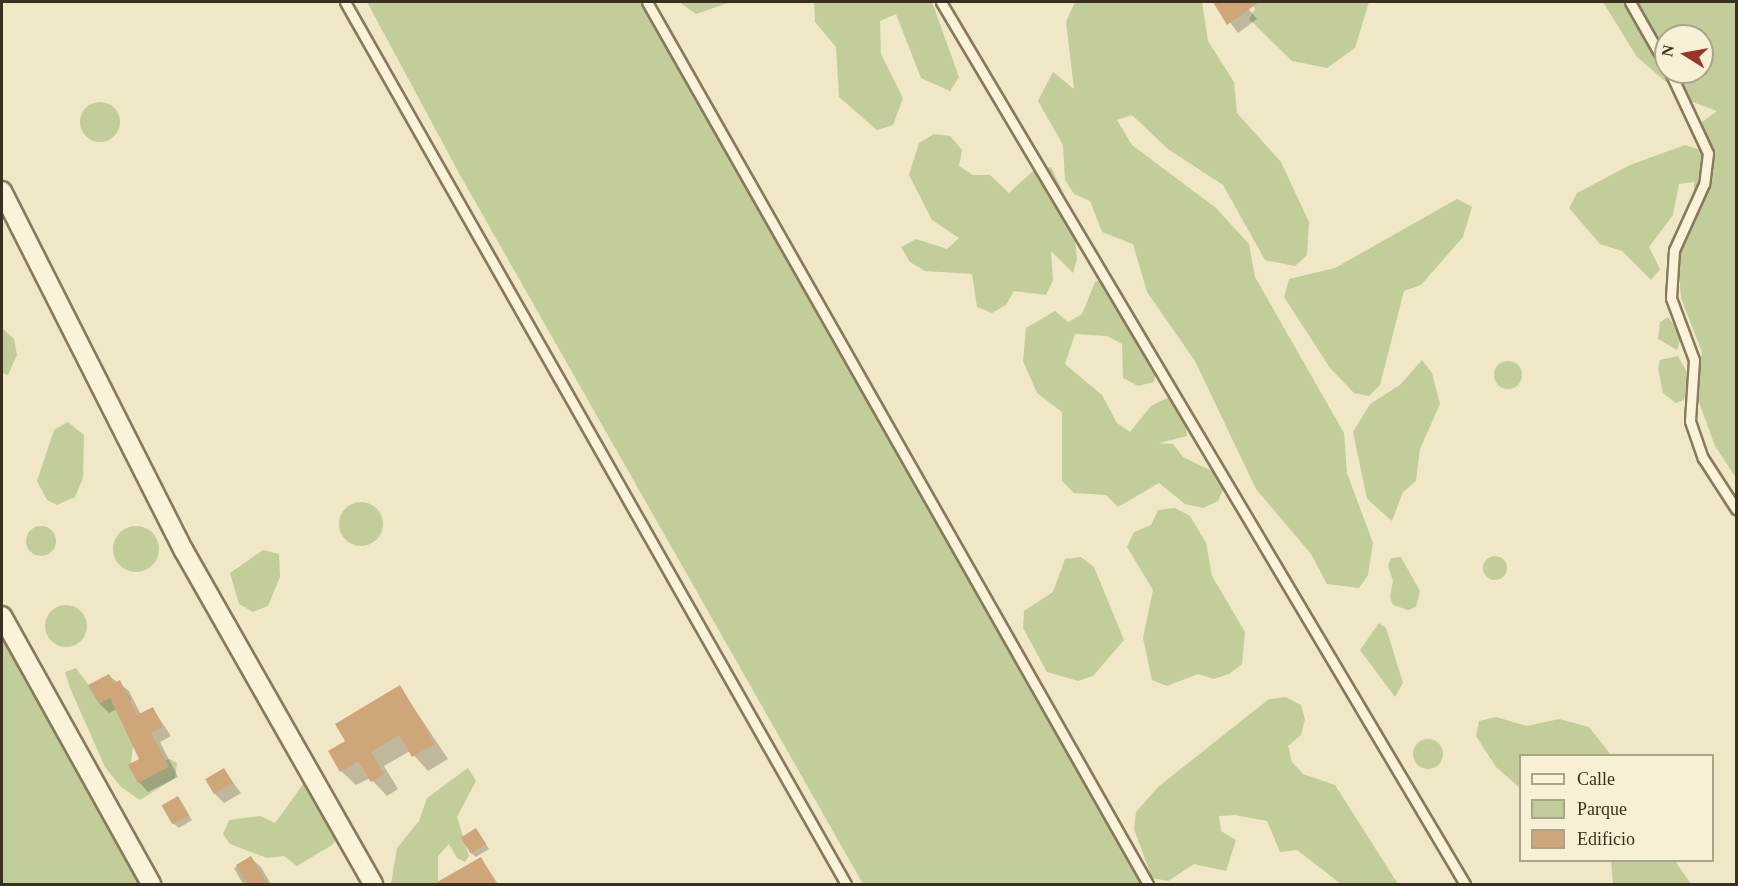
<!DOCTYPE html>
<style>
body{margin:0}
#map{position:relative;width:1738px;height:886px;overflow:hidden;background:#efe7c5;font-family:"Times New Roman",serif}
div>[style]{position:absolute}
.green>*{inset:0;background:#c2ce99}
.round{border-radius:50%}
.shadow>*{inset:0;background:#0003}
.building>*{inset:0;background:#cea67a;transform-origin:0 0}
.roads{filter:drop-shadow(2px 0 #8b795b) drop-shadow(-2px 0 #8b795b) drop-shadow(0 2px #8b795b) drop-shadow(0 -2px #8b795b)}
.service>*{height:9px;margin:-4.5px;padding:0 4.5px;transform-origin:4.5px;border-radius:4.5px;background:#faf3d9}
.minor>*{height:18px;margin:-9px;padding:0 9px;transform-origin:9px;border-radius:9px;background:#faf3d9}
span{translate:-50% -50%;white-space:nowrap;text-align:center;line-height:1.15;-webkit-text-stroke:4.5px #f6f0d5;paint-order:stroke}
.frame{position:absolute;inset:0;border:3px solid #3b2f1f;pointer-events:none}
.legend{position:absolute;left:1519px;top:754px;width:195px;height:108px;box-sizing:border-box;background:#f6f0d5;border:2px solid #aba38c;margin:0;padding:8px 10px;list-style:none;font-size:18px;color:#3b2f1f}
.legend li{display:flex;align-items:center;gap:12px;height:30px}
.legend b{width:30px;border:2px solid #aba38c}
.north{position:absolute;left:1654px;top:24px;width:60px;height:60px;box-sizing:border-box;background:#f6f0d5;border:2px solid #aba38c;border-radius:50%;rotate:281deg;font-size:16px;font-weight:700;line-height:24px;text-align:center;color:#3b2f1f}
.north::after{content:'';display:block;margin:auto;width:21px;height:27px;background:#9b3429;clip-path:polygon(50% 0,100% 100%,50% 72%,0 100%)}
</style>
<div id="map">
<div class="green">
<div style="clip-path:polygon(367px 2px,647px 2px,1141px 884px,863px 884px,460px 175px)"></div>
<div style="clip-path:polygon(679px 2px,731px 2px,696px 14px)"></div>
<div style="clip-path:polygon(814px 2px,932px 2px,959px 77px,950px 91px,921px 78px,896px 14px,880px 21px,881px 54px,903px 98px,893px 125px,877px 130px,839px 97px,836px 47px,815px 22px)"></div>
<div style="clip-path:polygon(1075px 2px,1202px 2px,1208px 41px,1234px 82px,1237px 113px,1281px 162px,1309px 222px,1307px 255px,1295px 266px,1265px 260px,1223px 185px,1168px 149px,1132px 115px,1117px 120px,1132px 145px,1216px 208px,1249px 244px,1255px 277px,1344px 433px,1347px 473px,1373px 543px,1368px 575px,1359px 588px,1327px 584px,1311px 554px,1256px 489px,1195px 361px,1147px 292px,1133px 244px,1102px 232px,1090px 201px,1074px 194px,1065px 180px,1063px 145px,1038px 101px,1053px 72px,1074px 89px,1066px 22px)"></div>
<div style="clip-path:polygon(1251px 2px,1369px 2px,1355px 48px,1327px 68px,1292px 61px,1249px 19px,1255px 9px)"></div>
<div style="clip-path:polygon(evenodd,1603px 2px,1736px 2px,1736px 478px,1715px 446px,1696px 394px,1702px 352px,1681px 298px,1677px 244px,1694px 210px,1694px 182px,1679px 184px,1673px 215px,1649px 247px,1660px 269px,1651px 280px,1622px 251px,1600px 244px,1569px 208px,1577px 193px,1630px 165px,1685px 145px,1707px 152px,1698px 125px,1717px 111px,1687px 100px,1637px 57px,1603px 2px,1666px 36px,1702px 36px,1702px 72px,1666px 72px,1666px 36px)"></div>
<div class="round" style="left:80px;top:102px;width:40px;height:40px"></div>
<div style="clip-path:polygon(934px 134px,950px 136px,962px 150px,959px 166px,973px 175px,990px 175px,1009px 193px,1034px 170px,1051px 167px,1072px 211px,1077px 259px,1073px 273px,1051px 251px,1053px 280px,1046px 295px,1014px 291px,1006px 305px,992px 313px,977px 307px,972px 274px,925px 271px,910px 262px,901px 247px,916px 239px,947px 249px,959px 238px,932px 220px,909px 175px,919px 143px)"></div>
<div style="clip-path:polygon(1457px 199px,1472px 207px,1463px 237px,1421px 285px,1404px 291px,1380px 385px,1369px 396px,1354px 393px,1330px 368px,1284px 297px,1289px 279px,1335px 268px)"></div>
<div style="clip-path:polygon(1110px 277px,1122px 308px,1157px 364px,1154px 382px,1138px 386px,1123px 378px,1122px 344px,1107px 336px,1075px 334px,1065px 364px,1102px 395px,1117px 423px,1130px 432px,1151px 406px,1167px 398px,1183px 405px,1187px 436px,1159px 443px,1173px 444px,1183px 457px,1214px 472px,1224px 487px,1218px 501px,1203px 508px,1185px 504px,1159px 483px,1118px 507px,1106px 495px,1074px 493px,1062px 481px,1062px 412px,1037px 393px,1023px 361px,1026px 328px,1055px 311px,1068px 322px,1082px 314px,1095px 282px)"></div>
<div style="clip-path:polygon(1668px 317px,1682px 335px,1677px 350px,1658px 339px,1660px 322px)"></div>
<div style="clip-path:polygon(2px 328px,14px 339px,17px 355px,8px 375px,2px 373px)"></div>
<div style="clip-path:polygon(1678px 356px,1689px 376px,1684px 400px,1676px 403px,1663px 393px,1658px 368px,1660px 360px)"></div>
<div style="clip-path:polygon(1422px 360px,1432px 373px,1440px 404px,1420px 449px,1416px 481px,1403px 492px,1392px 521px,1367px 499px,1353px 432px,1370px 404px,1400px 385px)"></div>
<div class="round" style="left:1494px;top:361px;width:28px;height:28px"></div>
<div style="clip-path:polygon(68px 422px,84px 435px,83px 478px,75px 497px,57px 505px,47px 500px,37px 481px,54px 430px)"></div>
<div class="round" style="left:339px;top:502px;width:44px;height:44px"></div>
<div style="clip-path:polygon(1175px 508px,1190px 516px,1206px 543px,1212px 576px,1245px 632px,1242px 664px,1229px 674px,1214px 679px,1198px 674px,1167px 686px,1152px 680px,1143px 638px,1153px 590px,1127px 547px,1134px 532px,1151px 525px,1158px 510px)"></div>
<div class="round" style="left:26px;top:526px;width:30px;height:30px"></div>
<div class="round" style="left:113px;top:526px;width:46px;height:46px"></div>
<div style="clip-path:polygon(263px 550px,279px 554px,280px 577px,268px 606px,253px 612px,239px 604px,230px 573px)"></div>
<div class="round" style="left:1483px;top:556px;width:24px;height:24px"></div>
<div style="clip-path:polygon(1081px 557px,1094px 567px,1124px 640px,1093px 676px,1078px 681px,1047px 672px,1023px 628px,1024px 611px,1053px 592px,1065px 559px)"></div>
<div style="clip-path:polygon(1401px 557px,1420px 591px,1416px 607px,1408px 610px,1393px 605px,1390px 597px,1393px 581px,1388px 566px,1391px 558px)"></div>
<div class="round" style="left:45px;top:605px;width:42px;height:42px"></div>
<div style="clip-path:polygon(2px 618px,151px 884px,2px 884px)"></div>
<div style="clip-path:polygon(1379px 623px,1386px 628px,1403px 683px,1395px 697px,1360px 650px)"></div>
<div style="clip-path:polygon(76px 668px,95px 694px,126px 692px,131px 699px,120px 720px,128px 722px,140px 743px,133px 746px,131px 762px,138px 766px,170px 759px,177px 763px,175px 778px,140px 800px,121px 787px,105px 767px,70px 688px,65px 672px)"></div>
<div style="clip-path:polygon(1286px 697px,1301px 705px,1305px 719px,1301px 735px,1288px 746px,1292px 762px,1303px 774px,1335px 785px,1398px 884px,1341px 884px,1297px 850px,1280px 852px,1267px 821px,1235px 815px,1219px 816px,1221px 831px,1236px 840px,1226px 871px,1194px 864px,1168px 881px,1152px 878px,1134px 829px,1136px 812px,1158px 787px,1269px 699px)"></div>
<div style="clip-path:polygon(1496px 717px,1527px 726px,1559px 719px,1589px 727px,1611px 755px,1520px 756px,1520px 788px,1496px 767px,1476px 736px,1479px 721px)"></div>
<div class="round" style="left:1413px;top:739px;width:30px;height:30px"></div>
<div style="clip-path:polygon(468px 768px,476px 781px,457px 817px,469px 856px,465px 862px,457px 858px,449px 844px,438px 856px,438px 884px,391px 884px,397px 848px,419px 821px,427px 798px)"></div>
<div style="clip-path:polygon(307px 779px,338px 838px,332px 845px,297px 866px,284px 856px,267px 858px,230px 844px,223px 834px,229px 820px,260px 816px,275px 823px)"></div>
<div style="clip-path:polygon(1611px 860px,1675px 861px,1691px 884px,1613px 884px)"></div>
</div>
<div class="shadow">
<div style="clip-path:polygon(1215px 2px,1243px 2px,1257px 19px,1238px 33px)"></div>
<div style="clip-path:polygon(108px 675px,129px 691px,141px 715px,153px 709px,171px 736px,160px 742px,178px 777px,148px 792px,139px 782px,141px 760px,117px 709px,109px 713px,100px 704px)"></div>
<div style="clip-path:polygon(400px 687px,448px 759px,428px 771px,410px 751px,384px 766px,398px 789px,387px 796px,370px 778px,356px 785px,341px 771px,347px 741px)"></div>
<div style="clip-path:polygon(224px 770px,241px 793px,224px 803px,214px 793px)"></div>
<div style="clip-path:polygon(178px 798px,192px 820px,179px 828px,174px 824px)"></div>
<div style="clip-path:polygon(480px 835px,489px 849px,476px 857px,471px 853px)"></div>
<div style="clip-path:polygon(251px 858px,261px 867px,271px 884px,243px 884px,234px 868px)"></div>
<div style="clip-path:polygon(481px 858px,498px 884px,445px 884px)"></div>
</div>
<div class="building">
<div style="clip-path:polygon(1213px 2px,1259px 2px,1227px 25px)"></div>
<div style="clip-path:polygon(109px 674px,114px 683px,120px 680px,137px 715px,153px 707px,163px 727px,151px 732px,169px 767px,138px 783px,128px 765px,139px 759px,110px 698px,99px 704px,88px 685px)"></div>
<div style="clip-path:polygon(400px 685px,435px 744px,412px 757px,399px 735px,371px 752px,384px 774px,371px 782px,358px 761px,340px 772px,328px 751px,345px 741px,335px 724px)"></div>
<div style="left:224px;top:768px;width:17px;height:22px;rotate:59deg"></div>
<div style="left:178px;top:796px;width:22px;height:19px;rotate:60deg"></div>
<div style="left:476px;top:828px;width:19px;height:18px;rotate:58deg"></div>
<div style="clip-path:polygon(251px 856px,268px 885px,248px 885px,236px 865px)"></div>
<div style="clip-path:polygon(481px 857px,497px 885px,432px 885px)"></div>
</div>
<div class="roads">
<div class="service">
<div style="left:345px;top:2px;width:1014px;rotate:60.4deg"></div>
<div style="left:647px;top:2px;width:1014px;rotate:60.4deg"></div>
<div style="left:941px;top:2px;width:1026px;rotate:59.29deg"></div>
<div style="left:1630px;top:2px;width:73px;rotate:60.3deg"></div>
<div style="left:1670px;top:72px;width:89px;rotate:64.9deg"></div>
<div style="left:1708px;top:153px;width:31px;rotate:97deg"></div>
<div style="left:1704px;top:184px;width:72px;rotate:114.4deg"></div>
<div style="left:1674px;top:250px;width:48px;rotate:93.6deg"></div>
<div style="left:1671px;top:298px;width:66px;rotate:69.6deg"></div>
<div style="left:1694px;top:360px;width:61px;rotate:93.8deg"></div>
<div style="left:1690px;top:421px;width:39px;rotate:71deg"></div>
<div style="left:1703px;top:458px;width:61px;rotate:57.1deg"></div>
</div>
<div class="minor">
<div style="left:2px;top:191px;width:403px;rotate:63.2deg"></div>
<div style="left:184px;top:551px;width:383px;rotate:60.4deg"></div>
<div style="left:2px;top:616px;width:307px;rotate:60.9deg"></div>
</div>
</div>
<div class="frame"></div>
<ul class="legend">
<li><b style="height:8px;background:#faf3d9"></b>Calle</li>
<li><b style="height:16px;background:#c2ce99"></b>Parque</li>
<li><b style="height:16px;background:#cea67a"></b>Edificio</li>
</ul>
<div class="north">N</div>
</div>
